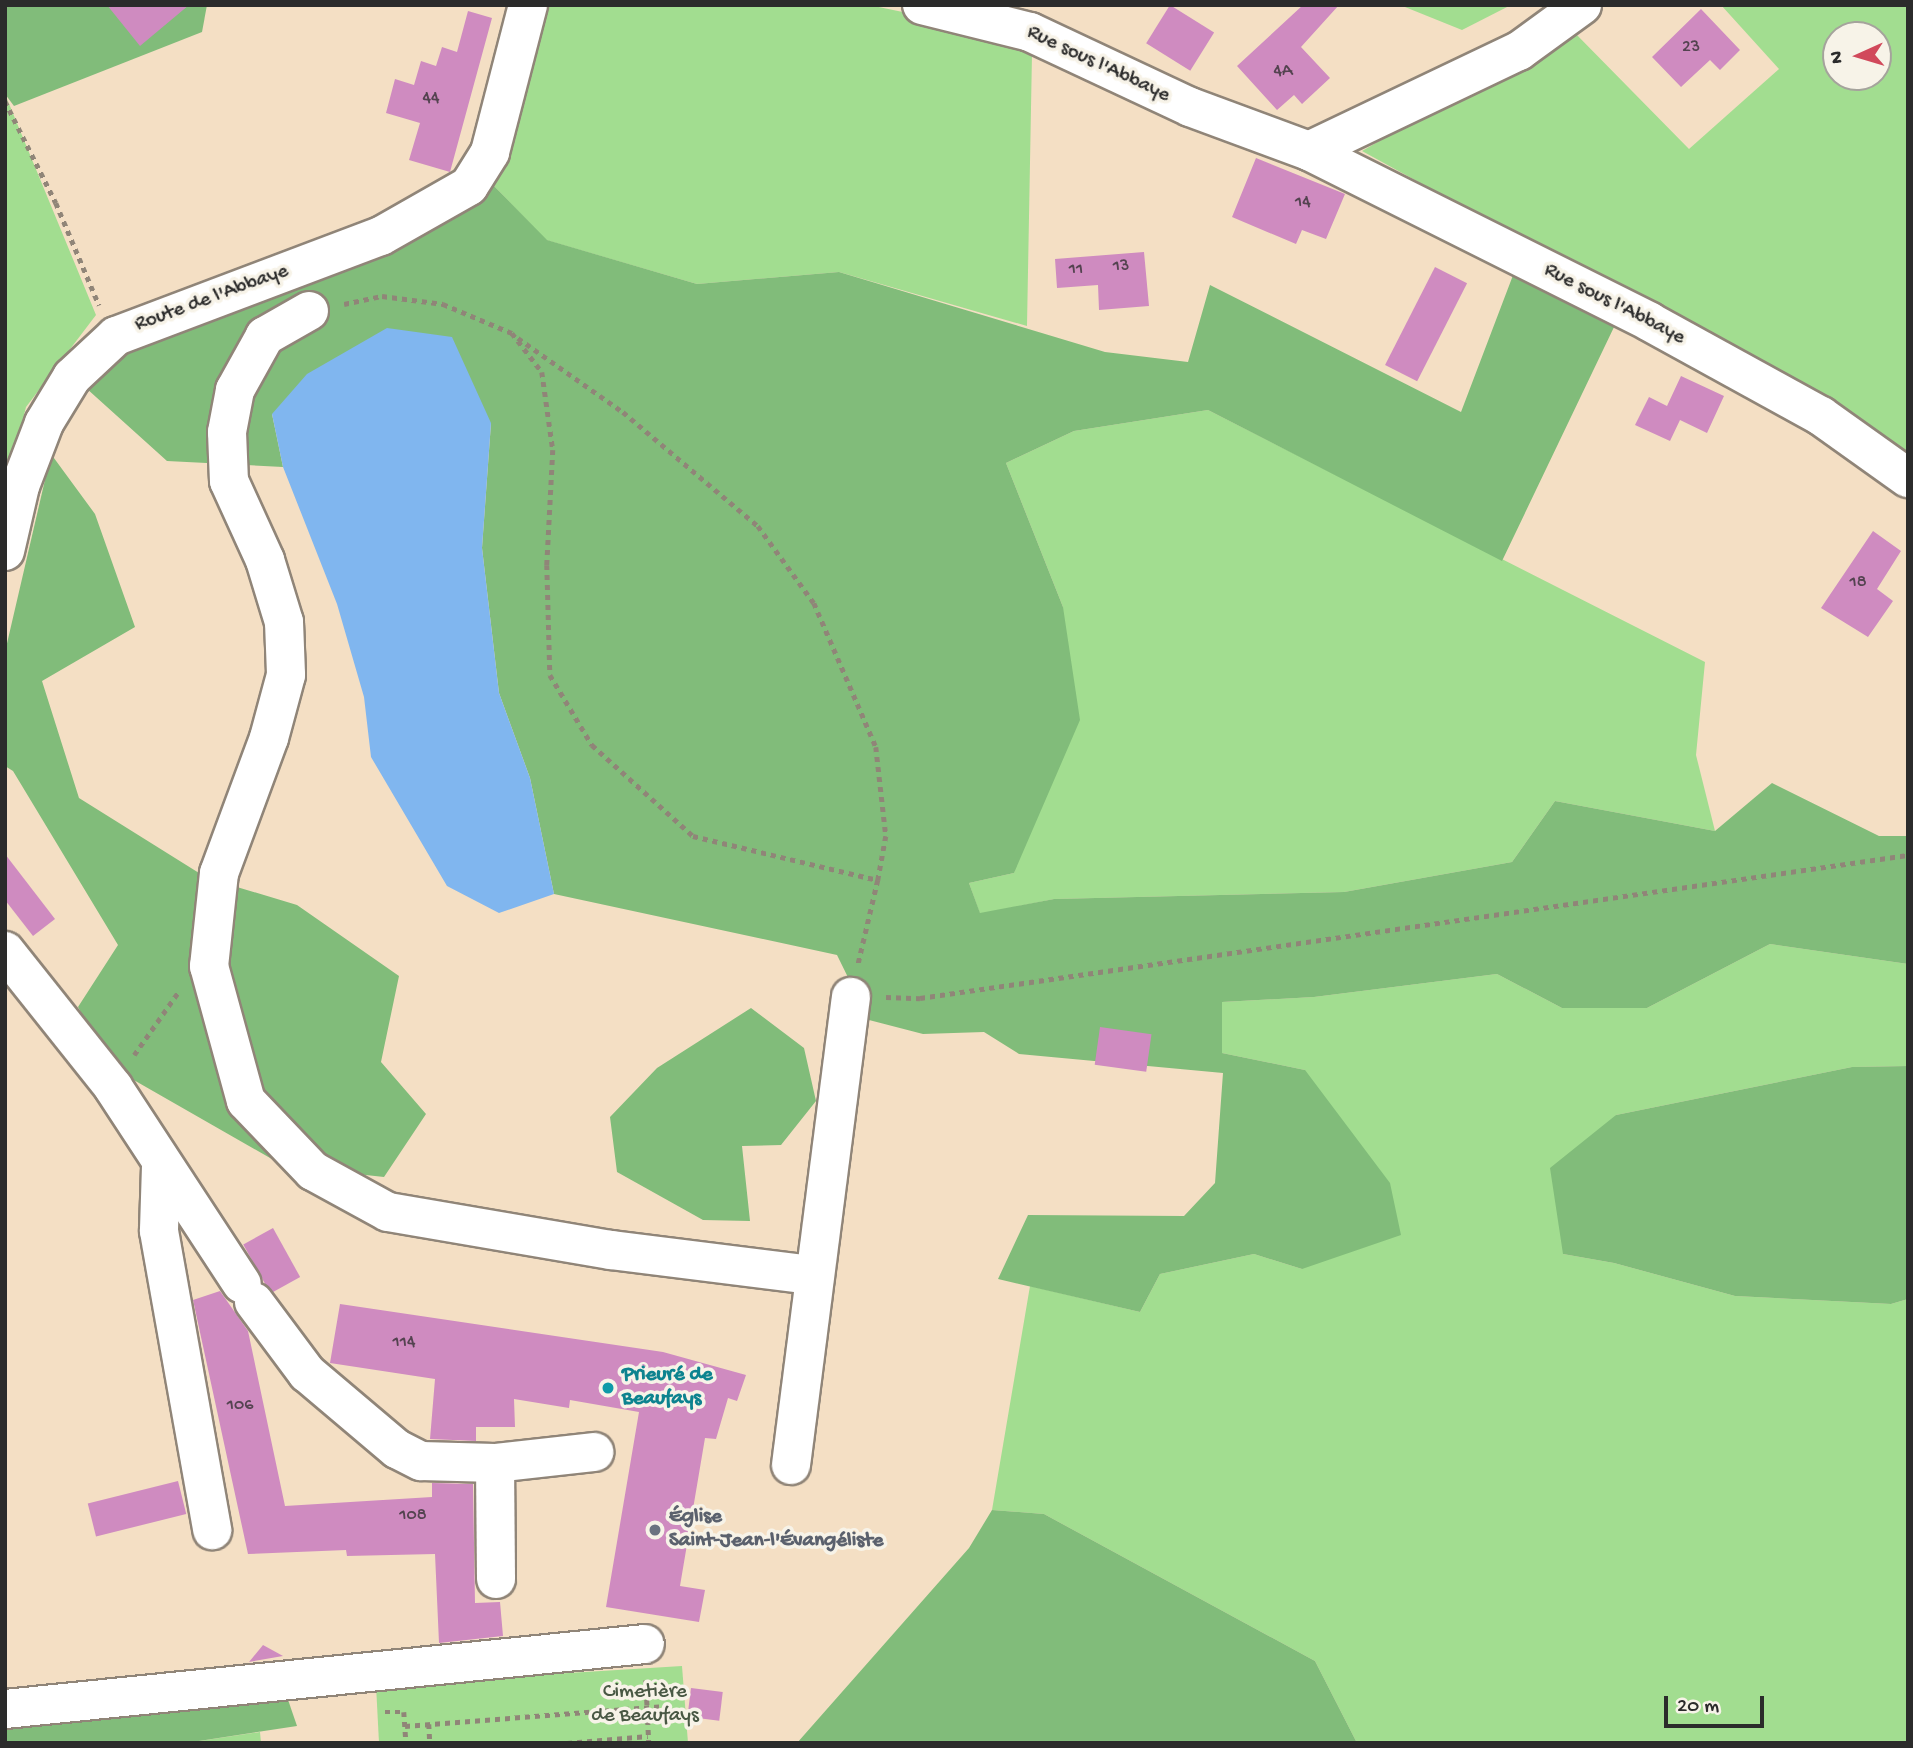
<!DOCTYPE html>
<meta charset="utf-8">
<style>
body{margin:0}
#map{position:relative;width:1913px;height:1748px;overflow:hidden;background:#f4dfc4;font-family:"Gochi Hand",sans-serif}
div>[style]{position:absolute}
.green>*{inset:0;background:#a2dd90}
.forest>*{inset:0;background:#81bc7a}
.water>*{inset:0;background:#80b6ef}
.building>*{inset:0;background:#cf8bc0;transform-origin:0 0}
.path>*{height:4.5px;margin-top:-2.25px;transform-origin:0;background:repeating-linear-gradient(90deg,#908578 0 5px,transparent 0 10px)}
.roads{filter:drop-shadow(2px 0 #908578) drop-shadow(-2px 0 #908578) drop-shadow(0 2px #908578) drop-shadow(0 -2px #908578)}
.minor>*{height:38px;margin:-19px;padding:0 19px;transform-origin:19px;border-radius:19px;background:#fff}
.dots>*{width:19px;height:19px;translate:-50% -50%;box-sizing:border-box;border:4px solid #f7f3e8;border-radius:50%}
span{translate:-50% -50%;white-space:nowrap;text-align:center;line-height:1.15;-webkit-text-stroke:7px #f7f3e8;paint-order:stroke}
.number-label{font-size:18px;color:#544350}
.number-label span{-webkit-text-stroke-width:0}
.street-label{font-size:21px;color:#2b2b2b}
.culture-label{font-size:21px;color:#0d838f;font-weight:700}
.left{translate:0 -50%;text-align:left}
.worship-label{font-size:21px;color:#5b616d;font-weight:700}
.park-label{font-size:21px;color:#495844}
.frame{position:absolute;inset:0;border:7px solid #2b2b2b;pointer-events:none}
.north{position:absolute;left:1822px;top:21px;width:70px;height:70px;box-sizing:border-box;background:#f7f3e8;border:2px solid #a5a39c;border-radius:50%;rotate:266deg;font-size:19px;font-weight:700;line-height:28px;text-align:center;color:#2b2b2b}
.north::after{content:'';display:block;margin:auto;width:24px;height:32px;background:#d1495b;clip-path:polygon(50% 0,100% 100%,50% 72%,0 100%)}
.scale{position:absolute;left:1664px;top:1696px;width:100px;height:32px;box-sizing:border-box;border:4px solid #2b2b2b;border-top:0;padding-left:9px;font-size:21px;line-height:24px;white-space:nowrap;color:#2b2b2b;-webkit-text-stroke:5px #f7f3e8;paint-order:stroke}
</style>
<div id="map">
<div class="green">
<div style="clip-path:polygon(547px 5px,869px 5px,951px 22px,1032px 54px,1027px 326px,839px 272px,697px 284px,546px 240px,494px 186px)"></div>
<div style="clip-path:polygon(1400px 5px,1511px 5px,1462px 30px)"></div>
<div style="clip-path:polygon(evenodd,1721px 5px,1908px 5px,1908px 467px,1741px 359px,1362px 151px,1572px 30px,1689px 149px,1779px 69px,1721px 5px,1836px 35px,1878px 35px,1878px 77px,1836px 77px,1836px 35px)"></div>
<div style="clip-path:polygon(5px 94px,96px 315px,26px 407px,5px 492px)"></div>
<div style="clip-path:polygon(1208px 410px,1705px 662px,1696px 755px,1715px 831px,1555px 801px,1512px 862px,1344px 892px,1054px 899px,980px 914px,969px 883px,1014px 873px,1063px 607px,1006px 463px,1074px 431px)"></div>
<div style="clip-path:polygon(1770px 944px,1908px 964px,1908px 1066px,1852px 1067px,1616px 1115px,1563px 1254px,1614px 1263px,1735px 1296px,1891px 1304px,1908px 1299px,1908px 1743px,1357px 1743px,1315px 1661px,1044px 1514px,992px 1510px,1030px 1286px,1140px 1312px,1160px 1274px,1254px 1254px,1302px 1269px,1305px 1070px,1222px 1053px,1222px 1002px,1314px 997px,1497px 974px,1562px 1008px,1647px 1008px)"></div>
<div style="clip-path:polygon(682px 1666px,688px 1743px,379px 1743px,376px 1685px)"></div>
<div style="clip-path:polygon(260px 1732px,261px 1743px,186px 1743px)"></div>
</div>
<div class="forest">
<div style="clip-path:polygon(5px 5px,207px 5px,202px 32px,14px 106px,5px 94px)"></div>
<div style="clip-path:polygon(494px 186px,547px 240px,697px 284px,839px 272px,1105px 352px,1188px 362px,1210px 285px,1461px 412px,1515px 270px,1615px 325px,1502px 561px,1208px 410px,1074px 431px,1006px 463px,1063px 607px,1080px 720px,1014px 873px,969px 883px,980px 913px,1054px 899px,1344px 892px,1512px 862px,1555px 801px,1715px 831px,1772px 783px,1879px 836px,1908px 836px,1908px 964px,1770px 944px,1647px 1008px,1562px 1008px,1497px 974px,1314px 997px,1222px 1002px,1222px 1053px,1305px 1070px,1390px 1183px,1401px 1235px,1302px 1269px,1254px 1254px,1160px 1274px,1140px 1312px,998px 1279px,1028px 1215px,1184px 1216px,1215px 1183px,1223px 1073px,1019px 1054px,984px 1032px,923px 1034px,869px 1020px,837px 955px,554px 894px,530px 778px,499px 693px,482px 548px,491px 423px,272px 414px,283px 467px,167px 461px,86px 388px,138px 333px,404px 236px)"></div>
<div style="clip-path:polygon(51px 454px,95px 514px,135px 627px,42px 681px,79px 798px,207px 878px,297px 905px,399px 976px,381px 1062px,426px 1114px,384px 1177px,284px 1166px,111px 1067px,78px 1007px,118px 945px,13px 771px,5px 766px,5px 652px)"></div>
<div style="clip-path:polygon(751px 1008px,804px 1048px,816px 1101px,781px 1145px,742px 1146px,750px 1221px,703px 1220px,617px 1172px,610px 1117px,657px 1068px)"></div>
<div style="clip-path:polygon(1908px 1066px,1908px 1299px,1891px 1304px,1735px 1296px,1614px 1263px,1563px 1254px,1550px 1168px,1616px 1115px,1852px 1067px)"></div>
<div style="clip-path:polygon(992px 1510px,1044px 1514px,1315px 1661px,1357px 1743px,797px 1743px,969px 1548px)"></div>
<div style="clip-path:polygon(284px 1688px,297px 1726px,186px 1743px,5px 1743px,5px 1710px)"></div>
</div>
<div class="water">
<div style="clip-path:polygon(387px 328px,452px 337px,491px 423px,482px 548px,499px 693px,530px 778px,554px 894px,499px 913px,447px 886px,371px 757px,364px 697px,337px 604px,283px 467px,272px 414px,307px 374px)"></div>
</div>
<div class="building">
<div style="clip-path:polygon(107px 5px,189px 5px,140px 46px)"></div>
<div style="left:1170px;top:5px;width:52px;height:45px;rotate:32deg"></div>
<div style="clip-path:polygon(1303px 5px,1339px 5px,1301px 47px,1330px 78px,1302px 104px,1294px 95px,1277px 110px,1237px 66px)"></div>
<div style="clip-path:polygon(1701px 9px,1740px 50px,1720px 70px,1710px 60px,1681px 87px,1652px 57px)"></div>
<div style="clip-path:polygon(468px 11px,492px 18px,450px 172px,409px 160px,420px 123px,386px 113px,395px 79px,414px 85px,421px 61px,436px 66px,442px 47px,457px 52px)"></div>
<div style="clip-path:polygon(1256px 158px,1345px 194px,1326px 239px,1302px 230px,1296px 244px,1232px 217px)"></div>
<div style="clip-path:polygon(1144px 252px,1149px 306px,1099px 310px,1098px 285px,1057px 288px,1055px 259px)"></div>
<div style="left:1435px;top:267px;width:36px;height:110px;rotate:27deg"></div>
<div style="clip-path:polygon(1681px 376px,1724px 396px,1707px 433px,1680px 420px,1670px 441px,1635px 425px,1649px 397px,1667px 406px)"></div>
<div style="clip-path:polygon(1873px 531px,1901px 551px,1877px 589px,1893px 601px,1868px 637px,1821px 608px)"></div>
<div style="clip-path:polygon(5px 854px,55px 919px,33px 936px,5px 900px)"></div>
<div style="left:1100px;top:1027px;width:52px;height:38px;rotate:8deg"></div>
<div style="left:273px;top:1228px;width:56px;height:34px;rotate:61deg"></div>
<div style="clip-path:polygon(220px 1291px,248px 1331px,285px 1506px,432px 1497px,432px 1483px,473px 1484px,475px 1603px,500px 1602px,503px 1636px,439px 1643px,435px 1554px,347px 1556px,346px 1550px,248px 1554px,193px 1300px)"></div>
<div style="clip-path:polygon(340px 1304px,663px 1352px,746px 1375px,737px 1401px,728px 1398px,716px 1439px,705px 1438px,680px 1586px,705px 1590px,699px 1622px,606px 1607px,639px 1412px,570px 1400px,569px 1408px,514px 1399px,515px 1427px,476px 1427px,476px 1441px,430px 1439px,435px 1379px,330px 1363px)"></div>
<div style="left:178px;top:1481px;width:34px;height:93px;rotate:76deg"></div>
<div style="clip-path:polygon(263px 1645px,283px 1656px,249px 1662px)"></div>
<div style="left:691px;top:1688px;width:32px;height:29px;rotate:7deg"></div>
</div>
<div class="path">
<div style="left:5px;top:101px;width:114px;rotate:63.4deg"></div>
<div style="left:56px;top:203px;width:111px;rotate:67.1deg"></div>
<div style="left:344px;top:304px;width:39px;rotate:-12deg"></div>
<div style="left:382px;top:296px;width:62px;rotate:7.5deg"></div>
<div style="left:443px;top:304px;width:75px;rotate:22.8deg"></div>
<div style="left:512px;top:333px;width:49px;rotate:52.4deg"></div>
<div style="left:542px;top:372px;width:79px;rotate:82deg"></div>
<div style="left:553px;top:450px;width:115px;rotate:93deg"></div>
<div style="left:547px;top:565px;width:110px;rotate:88.4deg"></div>
<div style="left:550px;top:675px;width:82px;rotate:59deg"></div>
<div style="left:592px;top:745px;width:136px;rotate:42deg"></div>
<div style="left:693px;top:836px;width:190px;rotate:13.4deg"></div>
<div style="left:878px;top:880px;width:87px;rotate:103.2deg"></div>
<div style="left:518px;top:338px;width:128px;rotate:35.2deg"></div>
<div style="left:623px;top:412px;width:177px;rotate:40.2deg"></div>
<div style="left:758px;top:526px;width:95px;rotate:54deg"></div>
<div style="left:814px;top:603px;width:157px;rotate:66.7deg"></div>
<div style="left:876px;top:747px;width:90px;rotate:83.6deg"></div>
<div style="left:886px;top:836px;width:45px;rotate:100.3deg"></div>
<div style="left:886px;top:997px;width:34px;rotate:2deg"></div>
<div style="left:920px;top:998px;width:998px;rotate:-8.24deg"></div>
<div style="left:134px;top:1055px;width:78px;rotate:-54.9deg"></div>
<div style="left:646px;top:1680px;width:63px;rotate:87.3deg"></div>
<div style="left:385px;top:1712px;width:19px"></div>
<div style="left:404px;top:1712px;width:31px;rotate:86deg"></div>
<div style="left:429px;top:1724px;width:19px;rotate:87deg"></div>
<div style="left:405px;top:1726px;width:261px;rotate:-4.4deg"></div>
<div style="left:567px;top:1743px;width:81px;rotate:-4.9deg"></div>
</div>
<div class="roads">
<div class="minor">
<div style="left:922px;top:5px;width:111px;rotate:14deg"></div>
<div style="left:1030px;top:32px;width:177px;rotate:25.1deg"></div>
<div style="left:1190px;top:107px;width:127px;rotate:20.3deg"></div>
<div style="left:1309px;top:151px;width:381px;rotate:26.6deg"></div>
<div style="left:1650px;top:322px;width:195px;rotate:28.8deg"></div>
<div style="left:1821px;top:416px;width:107px;rotate:35.5deg"></div>
<div style="left:1309px;top:151px;width:233px;rotate:-25.5deg"></div>
<div style="left:1519px;top:51px;width:78px;rotate:-36.1deg"></div>
<div style="left:309px;top:311px;width:51px;rotate:150.4deg"></div>
<div style="left:265px;top:336px;width:62px;rotate:119.1deg"></div>
<div style="left:235px;top:390px;width:43px;rotate:100.8deg"></div>
<div style="left:227px;top:432px;width:49px;rotate:87.7deg"></div>
<div style="left:229px;top:481px;width:87px;rotate:65.5deg"></div>
<div style="left:265px;top:560px;width:65px;rotate:73deg"></div>
<div style="left:284px;top:622px;width:53px;rotate:87.8deg"></div>
<div style="left:286px;top:675px;width:65px;rotate:105.1deg"></div>
<div style="left:269px;top:738px;width:144px;rotate:110.3deg"></div>
<div style="left:219px;top:873px;width:94px;rotate:96.1deg"></div>
<div style="left:209px;top:966px;width:140px;rotate:74.7deg"></div>
<div style="left:246px;top:1101px;width:97px;rotate:46.3deg"></div>
<div style="left:313px;top:1171px;width:85px;rotate:28.7deg"></div>
<div style="left:388px;top:1212px;width:226px;rotate:9.7deg"></div>
<div style="left:611px;top:1250px;width:204px;rotate:7.1deg"></div>
<div style="left:5px;top:551px;width:67px;rotate:-77deg"></div>
<div style="left:20px;top:486px;width:67px;rotate:-69.1deg"></div>
<div style="left:44px;top:423px;width:54px;rotate:-58.7deg"></div>
<div style="left:72px;top:377px;width:60px;rotate:-43deg"></div>
<div style="left:116px;top:336px;width:283px;rotate:-20.7deg"></div>
<div style="left:381px;top:236px;width:101px;rotate:-29.6deg"></div>
<div style="left:469px;top:186px;width:40px;rotate:-58deg"></div>
<div style="left:490px;top:152px;width:152px;rotate:-75.5deg"></div>
<div style="left:5px;top:951px;width:174px;rotate:51.5deg"></div>
<div style="left:113px;top:1087px;width:235px;rotate:56.8deg"></div>
<div style="left:161px;top:1166px;width:65px;rotate:91.8deg"></div>
<div style="left:159px;top:1231px;width:304px;rotate:79.9deg"></div>
<div style="left:254px;top:1302px;width:89px;rotate:53.3deg"></div>
<div style="left:307px;top:1373px;width:118px;rotate:40.2deg"></div>
<div style="left:397px;top:1449px;width:27px;rotate:27deg"></div>
<div style="left:421px;top:1461px;width:74px;rotate:1.5deg"></div>
<div style="left:495px;top:1463px;width:100px;rotate:-6.3deg"></div>
<div style="left:495px;top:1463px;width:116px;rotate:89.5deg"></div>
<div style="left:791px;top:1465px;width:472px;rotate:-82.7deg"></div>
<div style="left:5px;top:1709px;width:643px;rotate:-5.8deg"></div>
</div>
</div>
<div class="dots">
<div style="left:608px;top:1388px;background:#0f9aa8"></div>
<div style="left:655px;top:1530px;background:#6b7280"></div>
</div>
<div class="number-label">
<span style="left:1691px;top:48px">23</span>
<span style="left:1283px;top:72px">4A</span>
<span style="left:431px;top:99px">44</span>
<span style="left:1303px;top:203px">14</span>
<span style="left:1121px;top:267px">13</span>
<span style="left:1076px;top:270px">11</span>
<span style="left:1858px;top:583px">18</span>
<span style="left:404px;top:1343px">114</span>
<span style="left:240px;top:1406px">106</span>
<span style="left:413px;top:1516px">108</span>
</div>
<div class="street-label">
<span style="left:1098px;top:65px;rotate:25deg">Rue sous l'Abbaye</span>
<span style="left:212px;top:299px;rotate:-20deg">Route de l'Abbaye</span>
<span style="left:1614px;top:305px;rotate:27deg">Rue sous l'Abbaye</span>
</div>
<div class="culture-label">
<span class="left" style="left:622px;top:1388px">Prieuré de<br>Beaufays</span>
</div>
<div class="worship-label">
<span class="left" style="left:669px;top:1530px">Église<br>Saint-Jean-l'Évangéliste</span>
</div>
<div class="park-label">
<span style="left:645px;top:1705px">Cimetière<br>de Beaufays</span>
</div>
<div class="frame"></div>
<div class="north">N</div>
<div class="scale">20 m</div>
</div>
